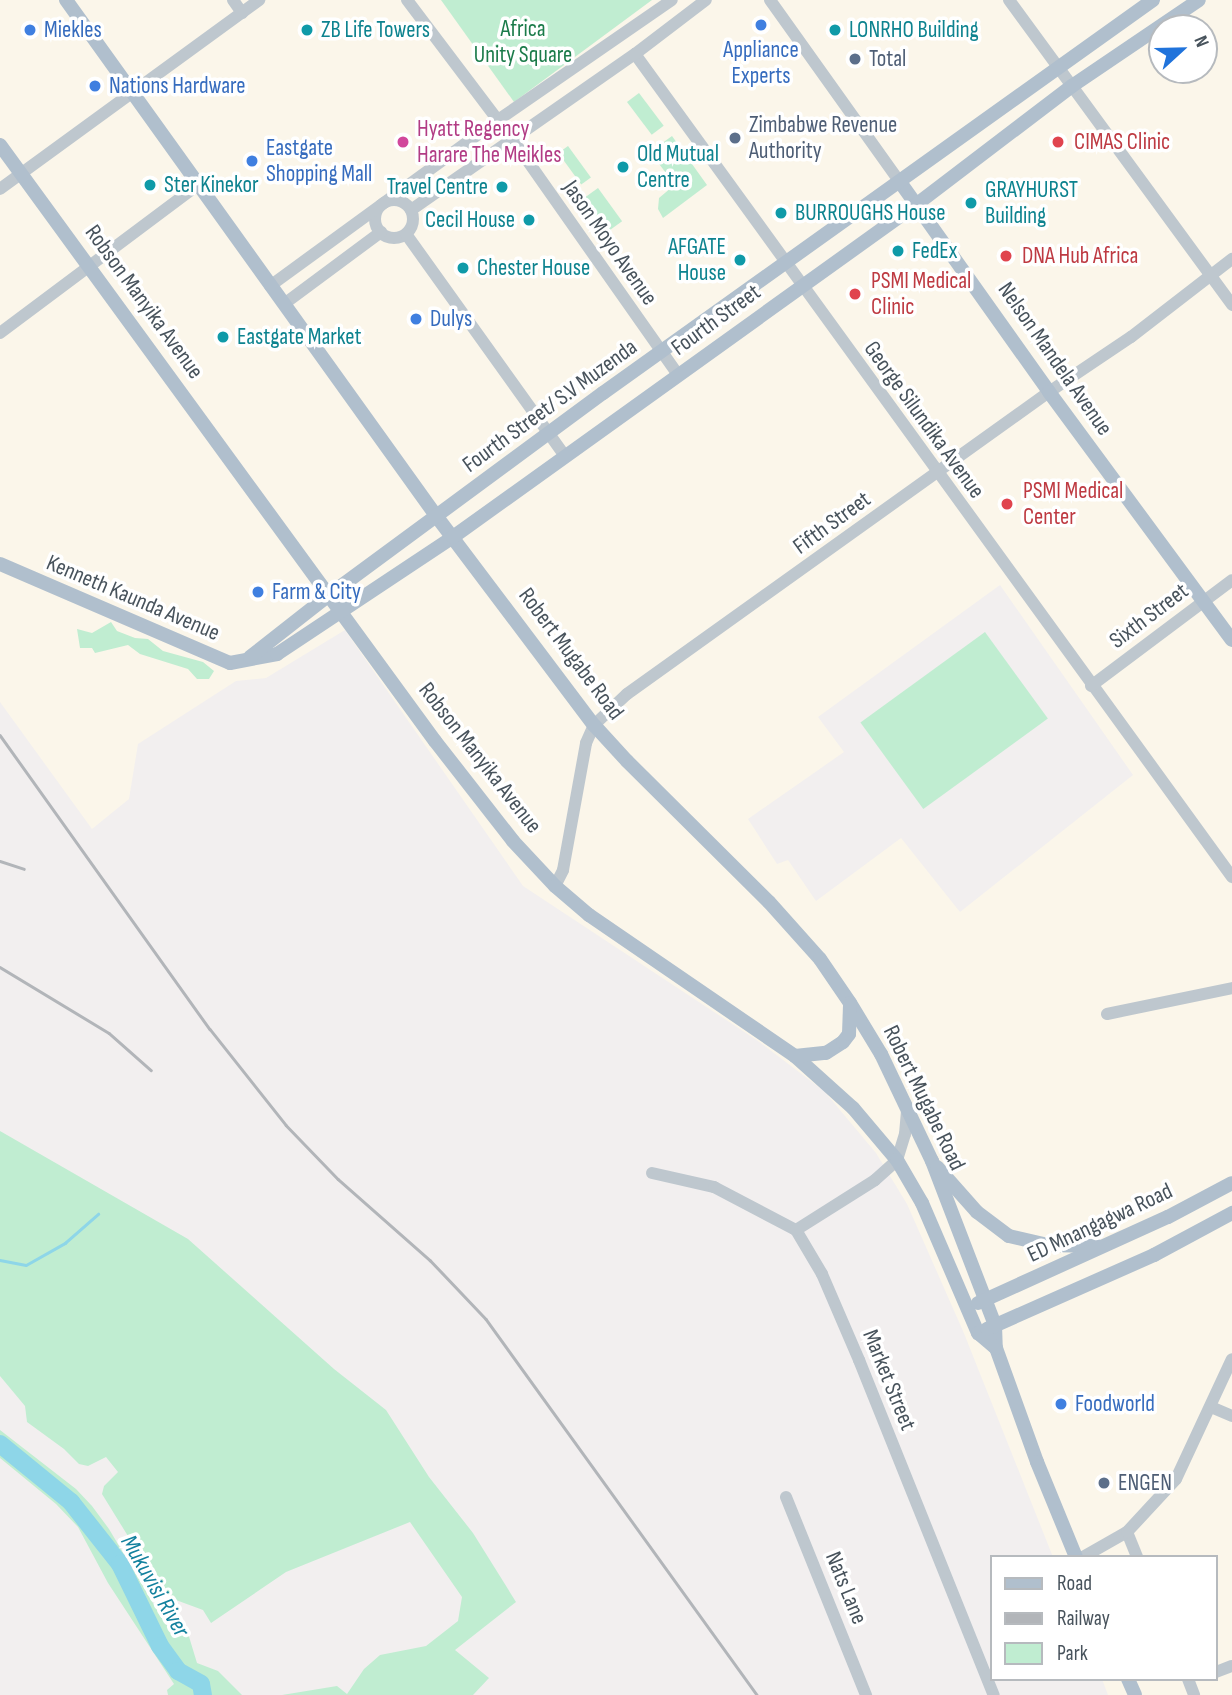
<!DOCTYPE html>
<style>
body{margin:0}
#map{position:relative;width:1232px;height:1695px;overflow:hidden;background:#f2efef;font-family:"Sofia Sans Condensed",sans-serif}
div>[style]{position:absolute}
.commercial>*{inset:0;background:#fbf6ea}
.green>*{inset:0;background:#c0edd1;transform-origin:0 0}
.stream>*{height:2.5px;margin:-1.25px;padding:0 1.25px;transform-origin:1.25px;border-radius:1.25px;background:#8ed6e8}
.river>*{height:18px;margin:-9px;padding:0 9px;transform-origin:9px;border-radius:9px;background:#8ed6e8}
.minor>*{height:12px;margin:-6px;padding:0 6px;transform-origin:6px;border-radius:6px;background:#bec7ce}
.minor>.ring{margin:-6px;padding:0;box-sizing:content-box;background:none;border:12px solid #bec7ce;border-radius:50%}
.major>*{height:14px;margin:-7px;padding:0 7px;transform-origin:7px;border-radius:7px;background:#b0bfcd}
.rail>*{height:2.5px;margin:-1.25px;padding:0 1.25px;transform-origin:1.25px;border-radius:1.25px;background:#b2b5b9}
.dots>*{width:19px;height:19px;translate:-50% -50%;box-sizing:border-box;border:4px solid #fff;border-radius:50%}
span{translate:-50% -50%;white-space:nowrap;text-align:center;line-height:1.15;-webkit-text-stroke:7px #fff;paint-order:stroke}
.park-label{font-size:23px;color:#1b7b4a}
.shop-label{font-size:23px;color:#366cbe}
.left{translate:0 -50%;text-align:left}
.culture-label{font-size:23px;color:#0d838f}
.right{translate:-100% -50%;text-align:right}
.service-label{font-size:23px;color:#4e5e75}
.hotel-label{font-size:23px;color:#b23c85}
.health-label{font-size:23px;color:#be3a42}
.street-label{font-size:23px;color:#48535c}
.water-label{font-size:24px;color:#12819e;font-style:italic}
.legend{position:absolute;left:990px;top:1555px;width:228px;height:126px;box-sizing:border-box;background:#fff;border:2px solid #b6babe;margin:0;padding:9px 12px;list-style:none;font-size:21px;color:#48535c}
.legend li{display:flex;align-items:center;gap:14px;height:35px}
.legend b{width:35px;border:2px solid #b6babe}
.north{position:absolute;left:1148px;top:14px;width:70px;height:70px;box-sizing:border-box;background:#fff;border:2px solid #b6babe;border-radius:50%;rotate:68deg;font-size:19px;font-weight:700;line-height:28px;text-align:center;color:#48535c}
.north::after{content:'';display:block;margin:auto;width:24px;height:32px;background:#2073db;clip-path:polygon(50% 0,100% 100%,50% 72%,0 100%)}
</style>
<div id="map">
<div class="commercial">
<div style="clip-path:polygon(evenodd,0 0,1232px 0,1232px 1695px,1108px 1695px,1102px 1679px,1216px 1679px,1216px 1557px,1053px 1557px,963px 1331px,907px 1204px,876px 1153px,824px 1091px,758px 1041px,523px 886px,345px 630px,266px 678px,236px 681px,138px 744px,129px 799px,92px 829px,0 702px,0 0,1162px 28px,1204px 28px,1204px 70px,1162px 70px,1162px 28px,0 0,1000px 585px,1133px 775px,960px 912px,901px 838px,816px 901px,788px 860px,777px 864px,748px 819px,844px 752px,818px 717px,1000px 585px)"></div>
</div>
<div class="green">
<div style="clip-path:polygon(441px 0,652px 0,514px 102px)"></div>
<div style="left:639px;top:93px;width:41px;height:15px;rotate:53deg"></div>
<div style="clip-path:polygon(672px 136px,707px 185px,663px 218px,658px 209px,659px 198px,678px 182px,674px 174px,669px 177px,650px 152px)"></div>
<div style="left:568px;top:146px;width:39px;height:12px;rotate:54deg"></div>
<div style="left:598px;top:188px;width:41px;height:18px;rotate:54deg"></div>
<div style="clip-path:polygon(111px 622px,117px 631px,135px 638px,148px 639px,163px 651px,203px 662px,214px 671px,209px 679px,197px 679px,188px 669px,140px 654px,128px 645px,95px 653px,92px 648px,80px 648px,77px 629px,92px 633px)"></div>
<div style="left:985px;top:632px;width:107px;height:154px;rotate:54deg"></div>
<div style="clip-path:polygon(0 1131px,188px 1239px,334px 1369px,386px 1410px,429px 1477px,473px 1533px,516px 1602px,455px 1650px,489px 1678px,473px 1695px,282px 1695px,337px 1686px,347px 1694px,364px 1669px,380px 1655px,426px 1646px,458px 1621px,462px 1597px,410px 1522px,286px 1572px,211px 1623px,203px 1610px,165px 1596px,102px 1494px,104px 1486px,118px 1472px,106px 1457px,88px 1466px,79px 1464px,64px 1449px,27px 1422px,25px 1406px,0 1376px)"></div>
<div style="clip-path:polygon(0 1430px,76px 1489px,92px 1506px,109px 1529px,166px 1625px,180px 1625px,187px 1630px,197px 1663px,218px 1671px,242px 1695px,168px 1695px,167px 1690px,174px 1684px,108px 1583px,78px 1527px,56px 1504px,0 1458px)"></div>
</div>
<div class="stream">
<div style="left:0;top:1260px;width:26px;rotate:11deg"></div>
<div style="left:26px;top:1265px;width:45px;rotate:-29.4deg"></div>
<div style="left:65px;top:1243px;width:44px;rotate:-41.3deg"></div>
</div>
<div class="river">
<div style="left:0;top:1444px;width:92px;rotate:39.2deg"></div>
<div style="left:71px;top:1502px;width:79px;rotate:51.7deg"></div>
<div style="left:120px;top:1564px;width:91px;rotate:64deg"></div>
<div style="left:160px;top:1646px;width:31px;rotate:54deg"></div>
<div style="left:178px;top:1671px;width:26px;rotate:29deg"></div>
<div style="left:201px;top:1684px;width:11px;rotate:80deg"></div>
</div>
<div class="minor">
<div style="left:233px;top:0;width:16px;rotate:55deg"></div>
<div style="left:407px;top:0;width:176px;rotate:52.9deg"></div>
<div style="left:513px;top:140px;width:287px;rotate:54.9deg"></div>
<div style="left:770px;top:0;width:224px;rotate:54.5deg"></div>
<div style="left:1009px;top:0;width:378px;rotate:53.8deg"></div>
<div style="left:635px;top:54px;width:1017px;rotate:54.04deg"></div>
<div style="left:0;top:189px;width:321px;rotate:-36.1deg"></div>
<div class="ring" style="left:375px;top:200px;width:26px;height:26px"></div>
<div style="left:411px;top:210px;width:273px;rotate:-34.9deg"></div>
<div style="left:635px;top:54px;width:89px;rotate:-37.3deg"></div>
<div style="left:406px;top:234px;width:273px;rotate:54.4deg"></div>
<div style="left:270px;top:286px;width:282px;rotate:-36.1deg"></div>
<div style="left:498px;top:120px;width:211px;rotate:-34.6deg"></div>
<div style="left:284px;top:304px;width:121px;rotate:-36.6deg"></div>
<div style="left:0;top:333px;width:247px;rotate:-36.8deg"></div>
<div style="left:1091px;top:686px;width:176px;rotate:-36.9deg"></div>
<div style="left:555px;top:886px;width:18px;rotate:-63deg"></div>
<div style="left:563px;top:870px;width:129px;rotate:-79.7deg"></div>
<div style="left:586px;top:743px;width:20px;rotate:-66deg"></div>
<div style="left:594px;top:725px;width:45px;rotate:-43.2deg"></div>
<div style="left:627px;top:694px;width:519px;rotate:-35.59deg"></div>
<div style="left:1049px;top:392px;width:99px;rotate:-33.9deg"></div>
<div style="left:1131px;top:337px;width:128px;rotate:-37.7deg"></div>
<div style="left:1107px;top:1014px;width:128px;rotate:-11.7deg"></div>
<div style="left:652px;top:1173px;width:64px;rotate:12.7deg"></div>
<div style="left:714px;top:1187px;width:93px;rotate:27.7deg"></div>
<div style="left:796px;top:1230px;width:51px;rotate:59.4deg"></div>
<div style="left:822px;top:1274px;width:94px;rotate:66.7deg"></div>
<div style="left:859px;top:1360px;width:361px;rotate:68.1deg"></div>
<div style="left:796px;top:1230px;width:93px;rotate:-32.3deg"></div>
<div style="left:875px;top:1180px;width:30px;rotate:-42deg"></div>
<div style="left:897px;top:1160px;width:27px;rotate:-73deg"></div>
<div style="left:905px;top:1134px;width:24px;rotate:-85deg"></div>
<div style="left:1211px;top:1407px;width:23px;rotate:23deg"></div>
<div style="left:786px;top:1497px;width:214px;rotate:68deg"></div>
<div style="left:1127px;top:1532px;width:27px;rotate:68deg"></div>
<div style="left:1083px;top:1557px;width:51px;rotate:-29.6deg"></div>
<div style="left:1127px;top:1532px;width:72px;rotate:-47.2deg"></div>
<div style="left:1176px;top:1479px;width:132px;rotate:-65deg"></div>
<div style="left:1216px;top:1672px;width:17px;rotate:-21deg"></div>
<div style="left:1188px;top:1679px;width:17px;rotate:69deg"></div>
</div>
<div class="major">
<div style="left:66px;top:0;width:636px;rotate:54.34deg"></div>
<div style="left:437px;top:517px;width:261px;rotate:53deg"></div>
<div style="left:594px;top:725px;width:49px;rotate:47.5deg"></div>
<div style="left:627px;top:761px;width:200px;rotate:44.8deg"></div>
<div style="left:769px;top:902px;width:76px;rotate:48.2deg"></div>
<div style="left:820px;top:959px;width:53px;rotate:55.7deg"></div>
<div style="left:850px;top:1003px;width:60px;rotate:58.7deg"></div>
<div style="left:881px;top:1054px;width:119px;rotate:64.5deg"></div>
<div style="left:932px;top:1161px;width:176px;rotate:69deg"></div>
<div style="left:995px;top:1325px;width:23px;rotate:88deg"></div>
<div style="left:996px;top:1348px;width:121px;rotate:70.2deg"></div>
<div style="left:1037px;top:1462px;width:103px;rotate:67.7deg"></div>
<div style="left:0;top:145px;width:738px;rotate:53.88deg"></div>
<div style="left:435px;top:741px;width:127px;rotate:52deg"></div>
<div style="left:513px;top:841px;width:62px;rotate:47deg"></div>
<div style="left:555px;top:886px;width:45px;rotate:40.5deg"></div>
<div style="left:589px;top:915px;width:250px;rotate:34.4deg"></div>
<div style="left:795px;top:1056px;width:78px;rotate:41.9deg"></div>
<div style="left:853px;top:1108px;width:68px;rotate:49.8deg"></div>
<div style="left:897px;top:1160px;width:50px;rotate:59.8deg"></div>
<div style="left:922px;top:1203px;width:142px;rotate:66.7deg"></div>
<div style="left:978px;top:1333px;width:23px;rotate:40deg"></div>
<div style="left:900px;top:182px;width:257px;rotate:54.6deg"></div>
<div style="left:1049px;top:392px;width:308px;rotate:53.6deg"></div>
<div style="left:0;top:564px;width:250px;rotate:23.3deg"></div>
<div style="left:230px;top:663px;width:48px;rotate:-10.8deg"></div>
<div style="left:277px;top:654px;width:211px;rotate:-33.6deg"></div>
<div style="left:453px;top:537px;width:571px;rotate:-35.67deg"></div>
<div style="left:917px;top:204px;width:195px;rotate:-37.3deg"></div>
<div style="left:1072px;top:86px;width:153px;rotate:-34.1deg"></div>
<div style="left:250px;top:657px;width:100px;rotate:-38.1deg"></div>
<div style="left:329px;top:595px;width:340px;rotate:-36.4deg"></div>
<div style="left:603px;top:393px;width:676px;rotate:-35.55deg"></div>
<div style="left:795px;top:1056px;width:31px;rotate:-6deg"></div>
<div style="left:826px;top:1053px;width:20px;rotate:-33deg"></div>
<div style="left:843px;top:1042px;width:10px;rotate:-53deg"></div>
<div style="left:849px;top:1034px;width:29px;rotate:-88deg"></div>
<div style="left:937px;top:1167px;width:60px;rotate:48.4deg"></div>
<div style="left:977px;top:1212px;width:40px;rotate:37deg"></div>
<div style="left:1009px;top:1236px;width:40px;rotate:13deg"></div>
<div style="left:1048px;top:1245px;width:49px;rotate:1.2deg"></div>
<div style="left:978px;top:1303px;width:209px;rotate:-24.4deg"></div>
<div style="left:1168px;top:1217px;width:72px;rotate:-28deg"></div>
<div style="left:987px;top:1329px;width:183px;rotate:-23.9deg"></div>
<div style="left:1154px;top:1255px;width:89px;rotate:-28.3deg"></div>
<div style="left:1128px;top:1679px;width:17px;rotate:66deg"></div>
</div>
<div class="rail">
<div style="left:0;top:735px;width:361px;rotate:54.5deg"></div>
<div style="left:210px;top:1029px;width:122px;rotate:51.6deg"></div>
<div style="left:286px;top:1125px;width:75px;rotate:46.1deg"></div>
<div style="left:338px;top:1179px;width:123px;rotate:41.4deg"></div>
<div style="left:430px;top:1260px;width:81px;rotate:46.5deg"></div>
<div style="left:486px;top:1319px;width:463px;rotate:54.2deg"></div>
<div style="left:0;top:861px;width:25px;rotate:18deg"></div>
<div style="left:0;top:967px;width:127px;rotate:31.2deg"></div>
<div style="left:109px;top:1033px;width:56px;rotate:41.4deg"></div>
</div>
<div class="dots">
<div style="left:761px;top:25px;background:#3f7fe0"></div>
<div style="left:30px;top:30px;background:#3f7fe0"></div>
<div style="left:307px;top:30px;background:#0f9aa8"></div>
<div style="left:835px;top:30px;background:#0f9aa8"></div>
<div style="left:855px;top:59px;background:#5c6f8a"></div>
<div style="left:95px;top:86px;background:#3f7fe0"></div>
<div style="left:735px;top:138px;background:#5c6f8a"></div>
<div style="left:403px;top:142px;background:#d1479c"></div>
<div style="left:1058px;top:142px;background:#e0444e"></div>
<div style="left:252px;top:161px;background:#3f7fe0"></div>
<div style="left:623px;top:167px;background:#0f9aa8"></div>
<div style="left:150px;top:185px;background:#0f9aa8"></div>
<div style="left:502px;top:187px;background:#0f9aa8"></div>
<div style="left:971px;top:203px;background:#0f9aa8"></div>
<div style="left:781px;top:213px;background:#0f9aa8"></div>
<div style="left:529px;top:220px;background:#0f9aa8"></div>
<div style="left:898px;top:251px;background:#0f9aa8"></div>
<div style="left:1006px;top:256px;background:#e0444e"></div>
<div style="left:740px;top:260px;background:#0f9aa8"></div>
<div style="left:463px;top:268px;background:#0f9aa8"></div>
<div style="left:855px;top:294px;background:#e0444e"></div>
<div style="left:416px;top:319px;background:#3f7fe0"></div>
<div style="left:223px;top:337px;background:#0f9aa8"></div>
<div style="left:1007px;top:504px;background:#e0444e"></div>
<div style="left:258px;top:592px;background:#3f7fe0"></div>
<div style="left:1061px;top:1404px;background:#3f7fe0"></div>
<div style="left:1104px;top:1483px;background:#5c6f8a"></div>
</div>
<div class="park-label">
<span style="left:523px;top:42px">Africa<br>Unity Square</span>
</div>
<div class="shop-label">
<span class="left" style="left:44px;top:30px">Miekles</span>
<span style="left:761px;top:63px">Appliance<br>Experts</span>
<span class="left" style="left:109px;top:86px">Nations Hardware</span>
<span class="left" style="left:266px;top:161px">Eastgate<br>Shopping Mall</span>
<span class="left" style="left:430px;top:319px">Dulys</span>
<span class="left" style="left:272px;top:592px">Farm &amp; City</span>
<span class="left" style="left:1075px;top:1404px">Foodworld</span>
</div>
<div class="culture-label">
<span class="left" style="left:321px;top:30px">ZB Life Towers</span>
<span class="left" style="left:849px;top:30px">LONRHO Building</span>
<span class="left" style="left:637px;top:167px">Old Mutual<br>Centre</span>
<span class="left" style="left:164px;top:185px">Ster Kinekor</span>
<span class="right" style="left:488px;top:187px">Travel Centre</span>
<span class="left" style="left:985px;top:203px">GRAYHURST<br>Building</span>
<span class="left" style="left:795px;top:213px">BURROUGHS House</span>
<span class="right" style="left:515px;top:220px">Cecil House</span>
<span class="right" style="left:726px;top:260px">AFGATE<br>House</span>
<span class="left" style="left:912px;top:251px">FedEx</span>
<span class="left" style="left:477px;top:268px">Chester House</span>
<span class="left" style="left:237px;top:337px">Eastgate Market</span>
</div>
<div class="service-label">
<span class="left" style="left:869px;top:59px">Total</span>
<span class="left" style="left:749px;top:138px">Zimbabwe Revenue<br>Authority</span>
<span class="left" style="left:1118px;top:1483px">ENGEN</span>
</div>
<div class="hotel-label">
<span class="left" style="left:417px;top:142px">Hyatt Regency<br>Harare The Meikles</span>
</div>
<div class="health-label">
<span class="left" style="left:1074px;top:142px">CIMAS Clinic</span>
<span class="left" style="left:1022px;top:256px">DNA Hub Africa</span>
<span class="left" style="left:871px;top:294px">PSMI Medical<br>Clinic</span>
<span class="left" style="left:1023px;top:504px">PSMI Medical<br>Center</span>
</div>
<div class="street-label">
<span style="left:610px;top:243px;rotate:55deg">Jason Moyo Avenue</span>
<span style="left:144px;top:302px;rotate:54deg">Robson Manyika Avenue</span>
<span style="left:716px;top:320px;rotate:-36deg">Fourth Street</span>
<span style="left:1055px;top:359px;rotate:55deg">Nelson Mandela Avenue</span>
<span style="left:550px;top:406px;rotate:-36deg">Fourth Street/ S.V Muzenda</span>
<span style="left:924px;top:420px;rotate:54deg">George Silundika Avenue</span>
<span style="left:832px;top:523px;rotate:-36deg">Fifth Street</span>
<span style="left:133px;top:598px;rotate:23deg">Kenneth Kaunda Avenue</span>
<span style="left:1149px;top:616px;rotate:-37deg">Sixth Street</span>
<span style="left:571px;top:654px;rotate:53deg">Robert Mugabe Road</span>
<span style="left:480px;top:758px;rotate:52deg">Robson Manyika Avenue</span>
<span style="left:924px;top:1098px;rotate:64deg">Robert Mugabe Road</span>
<span style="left:1100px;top:1223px;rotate:-25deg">ED Mnangagwa Road</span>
<span style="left:889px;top:1380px;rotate:68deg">Market Street</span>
<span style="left:846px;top:1588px;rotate:68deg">Nats Lane</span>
</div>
<div class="water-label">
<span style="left:155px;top:1586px;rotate:60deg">Mukuvisi River</span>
</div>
<ul class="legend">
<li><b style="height:9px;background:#b0bfcd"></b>Road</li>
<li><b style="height:9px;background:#b2b5b9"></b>Railway</li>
<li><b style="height:19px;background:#c0edd1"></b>Park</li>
</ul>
<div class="north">N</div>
</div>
